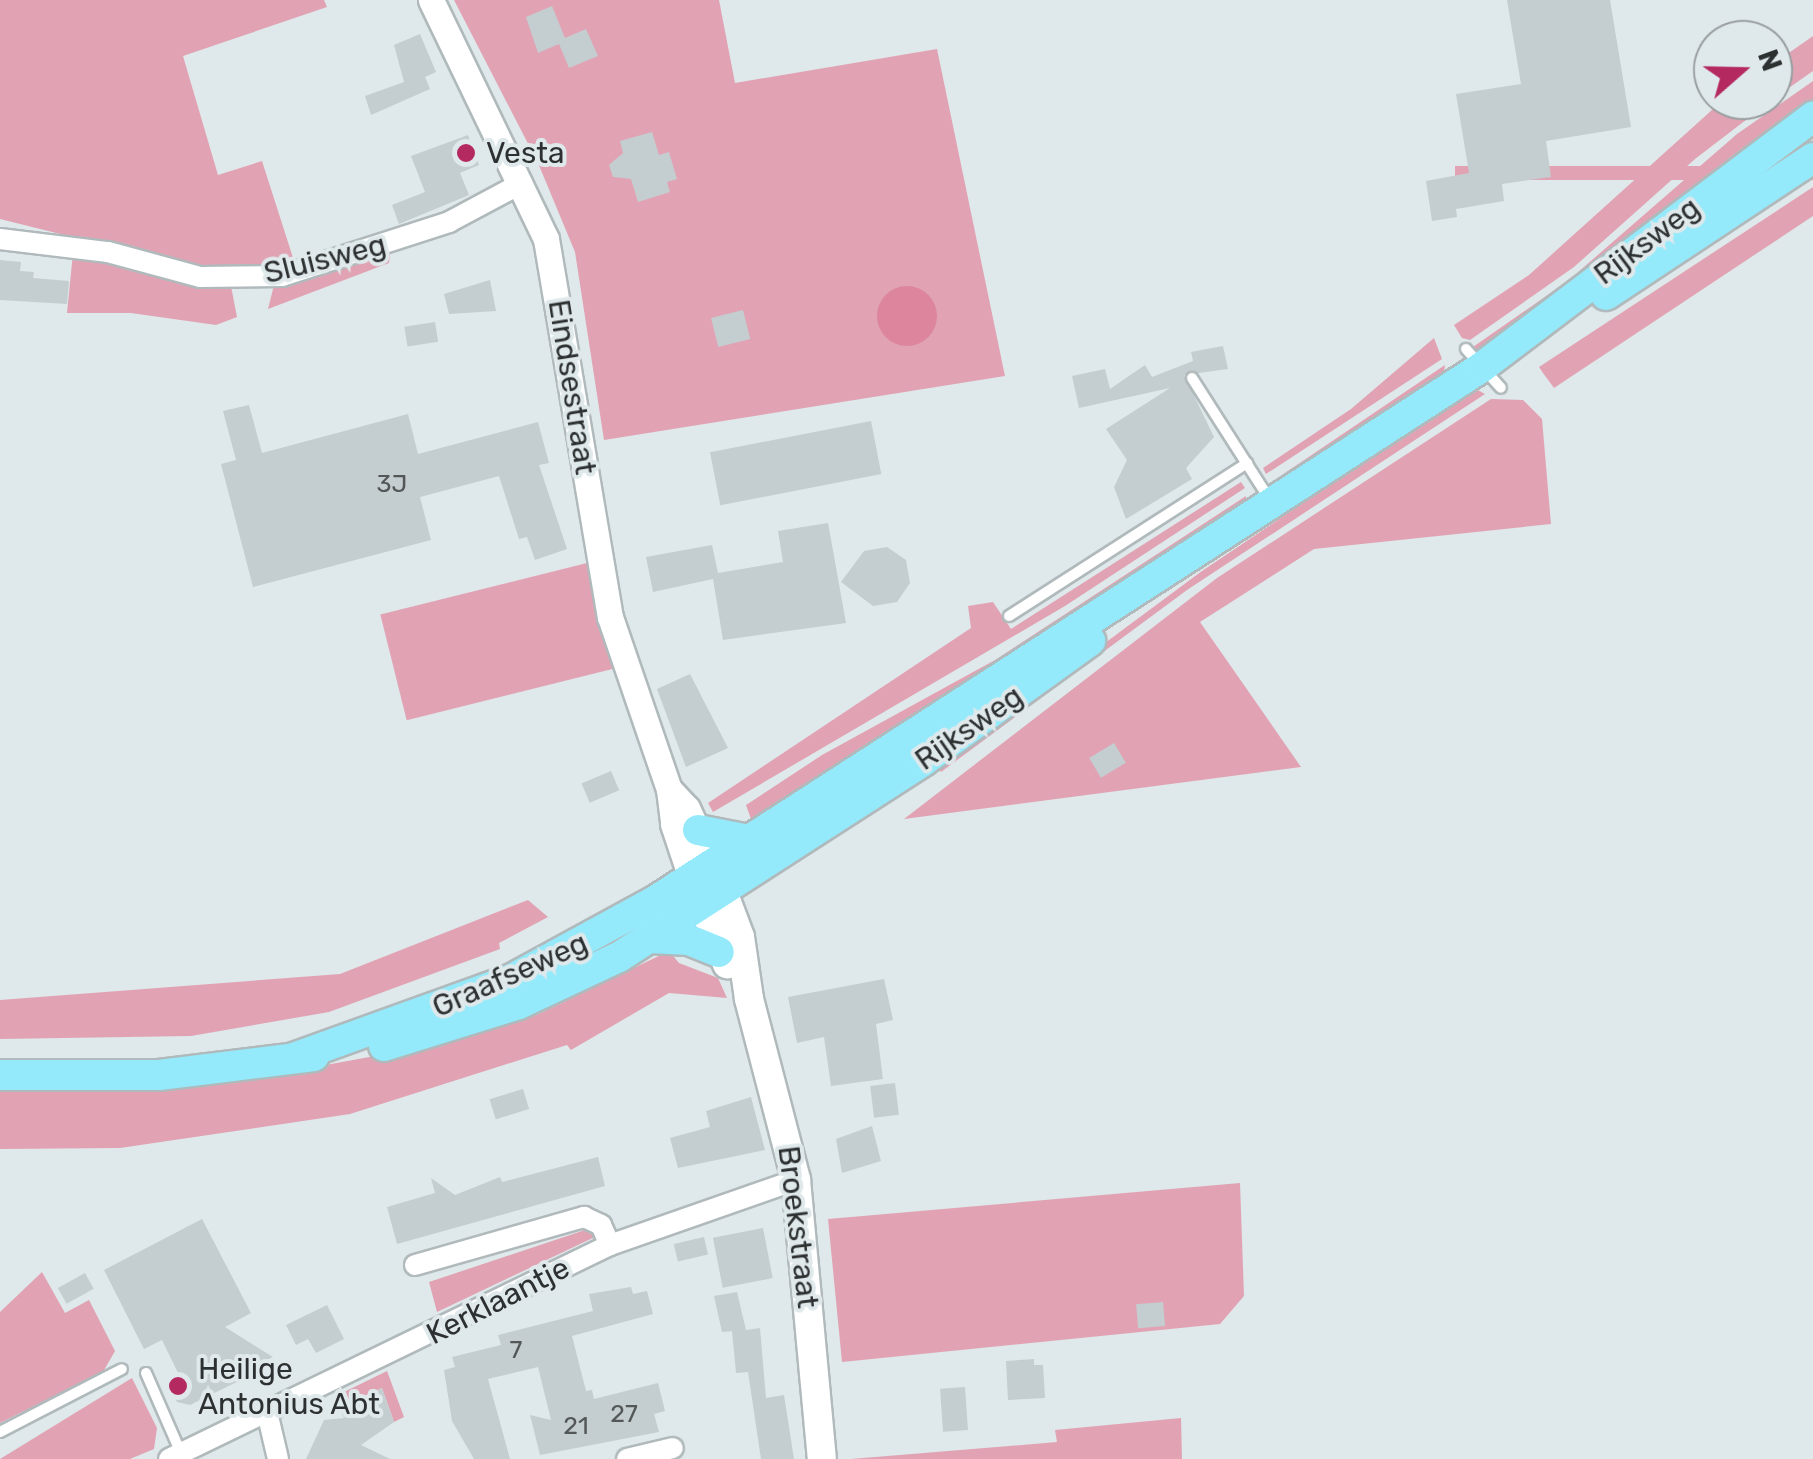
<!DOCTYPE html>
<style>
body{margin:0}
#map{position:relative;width:1813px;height:1459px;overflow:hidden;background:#dfe8ea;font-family:Rubik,sans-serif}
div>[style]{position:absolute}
.green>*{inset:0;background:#e1a3b3;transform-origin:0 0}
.water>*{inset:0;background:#dc859d}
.round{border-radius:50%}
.building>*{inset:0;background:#c4cdcf;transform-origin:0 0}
.roads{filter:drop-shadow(2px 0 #b0b9bb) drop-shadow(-2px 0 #b0b9bb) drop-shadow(0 2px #b0b9bb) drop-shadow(0 -2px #b0b9bb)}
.service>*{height:10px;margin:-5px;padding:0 5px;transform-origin:5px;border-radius:5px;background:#fff}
.minor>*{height:20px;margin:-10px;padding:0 10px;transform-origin:10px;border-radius:10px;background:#fff}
.tertiary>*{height:25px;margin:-12.5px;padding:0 12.5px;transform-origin:12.5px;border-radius:12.5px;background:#fff}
.secondary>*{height:28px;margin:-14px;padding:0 14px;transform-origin:14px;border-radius:14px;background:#fff}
.primary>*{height:30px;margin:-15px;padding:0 15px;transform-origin:15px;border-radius:15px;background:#94eafb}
.dots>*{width:28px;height:28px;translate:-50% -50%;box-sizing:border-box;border:5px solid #dfe8ea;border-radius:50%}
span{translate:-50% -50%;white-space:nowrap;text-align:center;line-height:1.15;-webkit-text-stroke:8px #dfe8ea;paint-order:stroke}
.number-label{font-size:25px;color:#535758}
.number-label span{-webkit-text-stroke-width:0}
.poi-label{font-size:30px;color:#2d3031}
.left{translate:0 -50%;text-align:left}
.street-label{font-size:30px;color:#2d3031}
.north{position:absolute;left:1693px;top:20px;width:100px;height:100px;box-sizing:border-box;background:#dfe8ea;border:2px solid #989ea0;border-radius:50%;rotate:70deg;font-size:28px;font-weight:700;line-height:40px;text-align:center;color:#2d3031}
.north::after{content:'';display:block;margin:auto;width:35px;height:45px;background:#b52961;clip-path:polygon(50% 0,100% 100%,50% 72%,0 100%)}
</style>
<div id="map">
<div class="green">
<div style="clip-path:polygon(0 0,324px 0,327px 7px,183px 56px,218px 175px,262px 161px,295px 264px,201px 269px,0 219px)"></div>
<div style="clip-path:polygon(454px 0,719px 0,735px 83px,937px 49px,1005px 376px,604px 440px,575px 252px,538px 163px)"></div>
<div style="clip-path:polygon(1813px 36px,1813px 71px,1773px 99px,1773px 64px)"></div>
<div style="clip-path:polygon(1813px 81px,1813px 109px,1482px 352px,1473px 347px,1569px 280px,1737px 134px)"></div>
<div style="clip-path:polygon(1723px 100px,1772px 100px,1695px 159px,1574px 267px,1470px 340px,1462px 338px,1454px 325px,1529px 275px)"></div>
<div style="left:1813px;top:166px;width:14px;height:358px;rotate:90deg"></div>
<div style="clip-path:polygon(1813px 187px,1813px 216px,1554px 388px,1543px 373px,1539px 367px)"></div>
<div style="clip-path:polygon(73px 253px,231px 286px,237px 317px,216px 325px,131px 313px,67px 313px)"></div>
<div style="clip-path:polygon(390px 254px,389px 263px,268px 309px,274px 285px)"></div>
<div style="clip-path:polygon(1434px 338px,1442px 359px,1266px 474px,1263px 468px,1351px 409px)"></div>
<div style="clip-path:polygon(1445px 365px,1443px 378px,1283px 483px,1273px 481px)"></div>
<div style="clip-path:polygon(1474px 388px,1485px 394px,1187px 590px,941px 772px,938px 767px,1202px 571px)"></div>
<div style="clip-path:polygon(1491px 399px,1523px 400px,1542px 419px,1551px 524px,1314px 549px,1200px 622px,1301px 767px,904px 819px,1217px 578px)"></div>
<div style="clip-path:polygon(1241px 482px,1245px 488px,1065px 606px,713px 812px,708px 803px,971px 628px,968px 606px,993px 602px,1011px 629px)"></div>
<div style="clip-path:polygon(1246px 496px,1246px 507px,751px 819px,746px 805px,822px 755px,995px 660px)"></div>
<div style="left:587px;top:563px;width:109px;height:213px;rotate:76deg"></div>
<div style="clip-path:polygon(528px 900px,548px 917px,499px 943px,500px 949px,329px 1012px,191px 1036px,0 1039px,0 1000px,340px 974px)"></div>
<div style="clip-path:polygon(669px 951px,679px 963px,718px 978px,727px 998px,669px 993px,571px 1050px,567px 1045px,350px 1114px,120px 1148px,0 1149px,0 1087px,304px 1069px,451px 1042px,539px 1014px)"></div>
<div style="clip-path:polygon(1240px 1183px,1244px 1296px,1220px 1324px,842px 1362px,828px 1219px)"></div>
<div style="clip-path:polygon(588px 1229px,599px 1235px,437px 1312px,429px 1282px)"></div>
<div style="clip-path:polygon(42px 1272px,65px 1313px,89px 1300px,115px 1351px,103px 1372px,0 1423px,0 1312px)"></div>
<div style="clip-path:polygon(387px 1371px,404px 1417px,394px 1422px,382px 1388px,340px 1408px,334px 1397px)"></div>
<div style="clip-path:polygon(132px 1378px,157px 1428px,154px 1449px,130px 1459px,0 1459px)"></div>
<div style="clip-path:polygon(1181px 1418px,1182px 1459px,851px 1459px,1057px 1442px,1055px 1430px)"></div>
</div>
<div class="water">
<div class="round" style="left:877px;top:286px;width:60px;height:60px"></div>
</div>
<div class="building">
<div style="clip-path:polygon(1507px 0,1610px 0,1631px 127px,1546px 141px,1551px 177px,1502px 184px,1504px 201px,1456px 209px,1457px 217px,1432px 221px,1426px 181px,1469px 173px,1456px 94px,1521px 84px)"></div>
<div style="clip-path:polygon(552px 6px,565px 38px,586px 29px,598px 56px,569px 68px,559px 44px,538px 53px,526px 17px)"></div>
<div style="clip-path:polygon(420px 34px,436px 72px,425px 77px,430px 89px,371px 115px,365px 96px,404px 82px,394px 45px)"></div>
<div style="clip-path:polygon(652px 132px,659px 155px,669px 152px,677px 179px,667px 182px,670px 192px,638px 202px,631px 179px,613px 177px,609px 165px,623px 153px,620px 141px)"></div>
<div style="clip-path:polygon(468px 135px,479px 165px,460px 173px,469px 195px,399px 224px,392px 205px,425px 192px,411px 156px)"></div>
<div style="clip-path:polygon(0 260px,21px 262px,20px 271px,34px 272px,33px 278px,69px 281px,67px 304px,0 300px)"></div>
<div style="clip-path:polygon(490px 280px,496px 311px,449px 314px,444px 294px)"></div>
<div style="left:743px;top:310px;width:30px;height:33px;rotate:76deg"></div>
<div style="left:435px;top:322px;width:20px;height:31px;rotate:81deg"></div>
<div style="clip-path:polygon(1223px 346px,1228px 369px,1184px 375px,1214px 437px,1186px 468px,1192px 479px,1126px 519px,1114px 487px,1127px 460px,1106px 429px,1170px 388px,1079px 408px,1072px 376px,1105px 369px,1110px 389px,1145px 365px,1152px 377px,1193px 361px,1191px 352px)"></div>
<div style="clip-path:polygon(249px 405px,262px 453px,408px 414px,418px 454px,538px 422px,549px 463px,539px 465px,567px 549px,535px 560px,527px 537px,519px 539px,499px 476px,420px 497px,431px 540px,253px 587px,221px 464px,236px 460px,223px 411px)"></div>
<div style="left:871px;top:421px;width:54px;height:164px;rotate:79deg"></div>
<div style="clip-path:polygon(828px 523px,846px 623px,723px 640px,713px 579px,653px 592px,646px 557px,712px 545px,718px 573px,783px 562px,778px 531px)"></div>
<div style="clip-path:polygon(887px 547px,906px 560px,910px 583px,897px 602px,873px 606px,841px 582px,864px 551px)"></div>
<div style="clip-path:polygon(690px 674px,728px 748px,686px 767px,657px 689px)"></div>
<div style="left:1114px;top:743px;width:23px;height:29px;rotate:59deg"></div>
<div style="left:611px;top:771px;width:21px;height:32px;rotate:67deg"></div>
<div style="clip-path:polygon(884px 979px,893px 1020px,876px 1024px,883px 1079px,831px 1086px,824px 1037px,797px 1043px,788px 997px)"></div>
<div style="left:895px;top:1083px;width:32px;height:25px;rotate:83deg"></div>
<div style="left:523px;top:1089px;width:21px;height:35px;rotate:73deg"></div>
<div style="clip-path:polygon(751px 1097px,765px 1150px,678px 1168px,670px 1138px,710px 1127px,706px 1111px)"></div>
<div style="clip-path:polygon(872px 1126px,881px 1161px,842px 1173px,836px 1139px)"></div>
<div style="clip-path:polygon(598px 1157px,605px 1186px,397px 1244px,387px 1207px,435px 1193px,431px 1178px,455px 1195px,500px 1177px,502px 1182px)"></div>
<div style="clip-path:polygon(202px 1219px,251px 1313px,225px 1327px,273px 1357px,254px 1366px,257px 1372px,190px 1405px,177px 1402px,168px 1383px,180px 1377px,162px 1340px,144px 1349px,104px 1270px)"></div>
<div style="left:763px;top:1228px;width:51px;height:51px;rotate:79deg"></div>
<div style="left:704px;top:1237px;width:18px;height:31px;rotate:77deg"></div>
<div style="left:85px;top:1273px;width:18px;height:31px;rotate:61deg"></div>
<div style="clip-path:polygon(631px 1287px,633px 1294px,647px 1291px,653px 1314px,572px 1336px,586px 1391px,592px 1390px,594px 1399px,658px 1383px,665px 1411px,654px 1414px,659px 1432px,540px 1455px,530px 1415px,551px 1420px,538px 1367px,488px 1379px,510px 1459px,474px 1459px,452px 1421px,444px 1370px,455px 1367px,452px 1357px,501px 1345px,498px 1335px,593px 1311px,589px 1294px)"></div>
<div style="clip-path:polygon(737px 1292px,746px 1330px,760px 1328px,766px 1398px,784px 1395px,794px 1459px,761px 1459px,748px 1372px,736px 1373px,732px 1331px,744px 1330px,722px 1332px,714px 1296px)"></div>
<div style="left:1163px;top:1302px;width:24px;height:27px;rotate:85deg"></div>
<div style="clip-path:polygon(327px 1305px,344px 1339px,316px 1353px,308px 1339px,296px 1345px,286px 1325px)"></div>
<div style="clip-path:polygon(1034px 1359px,1034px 1365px,1043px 1365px,1045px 1398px,1008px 1400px,1006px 1361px)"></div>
<div style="left:965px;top:1387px;width:43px;height:25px;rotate:86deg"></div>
<div style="clip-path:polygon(382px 1388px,394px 1422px,361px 1445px,390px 1459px,306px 1459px,324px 1420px,344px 1418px,339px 1408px)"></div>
</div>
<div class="roads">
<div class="service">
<div style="left:1466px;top:349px;width:52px;rotate:48.1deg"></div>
<div style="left:1192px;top:378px;width:145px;rotate:57.4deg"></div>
<div style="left:1009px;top:616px;width:283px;rotate:-32.7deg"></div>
<div style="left:146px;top:1373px;width:87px;rotate:66.4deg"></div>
<div style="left:0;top:1432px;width:137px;rotate:-27.3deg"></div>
</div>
<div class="minor">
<div style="left:0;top:239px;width:109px;rotate:6.9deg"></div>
<div style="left:108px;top:252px;width:95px;rotate:15.2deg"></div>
<div style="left:200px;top:277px;width:82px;rotate:-0.7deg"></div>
<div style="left:282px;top:276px;width:176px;rotate:-17.9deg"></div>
<div style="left:449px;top:222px;width:83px;rotate:-28.1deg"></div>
<div style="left:415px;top:1265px;width:176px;rotate:-15.9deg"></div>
<div style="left:584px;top:1217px;width:19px;rotate:25deg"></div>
<div style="left:601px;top:1225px;width:22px;rotate:66deg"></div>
<div style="left:267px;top:1412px;width:48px;rotate:76.8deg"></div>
<div style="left:169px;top:1459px;width:490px;rotate:-25.9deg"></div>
<div style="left:610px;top:1245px;width:197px;rotate:-19.3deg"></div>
<div style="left:627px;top:1459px;width:47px;rotate:-13.4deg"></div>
</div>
<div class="tertiary">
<div style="left:431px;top:0;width:265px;rotate:64.3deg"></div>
<div style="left:546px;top:239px;width:383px;rotate:80.4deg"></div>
<div style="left:610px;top:617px;width:182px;rotate:71.1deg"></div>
<div style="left:669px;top:789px;width:35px;rotate:83deg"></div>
<div style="left:673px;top:824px;width:57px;rotate:71.6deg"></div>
<div style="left:669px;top:789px;width:26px;rotate:47deg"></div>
<div style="left:687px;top:808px;width:62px;rotate:65.1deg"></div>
</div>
<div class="secondary">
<div style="left:716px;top:873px;width:68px;rotate:69.4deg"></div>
<div style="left:740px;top:937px;width:63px;rotate:81.7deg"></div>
<div style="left:749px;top:999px;width:187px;rotate:75.4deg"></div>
<div style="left:796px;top:1180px;width:280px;rotate:84.7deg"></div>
<div style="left:694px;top:884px;width:87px;rotate:67.6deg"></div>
</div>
<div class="primary">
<div style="left:1606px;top:295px;width:248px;rotate:-33.5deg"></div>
<div style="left:698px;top:830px;width:52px;rotate:11.1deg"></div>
<div style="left:650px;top:938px;width:39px;rotate:3deg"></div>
<div style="left:689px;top:940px;width:32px;rotate:22deg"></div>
<div style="left:384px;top:1046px;width:141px;rotate:-17.3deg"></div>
<div style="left:519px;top:1004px;width:110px;rotate:-25.2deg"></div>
<div style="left:619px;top:957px;width:362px;rotate:-32.8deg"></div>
<div style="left:923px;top:761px;width:206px;rotate:-35.7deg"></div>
<div style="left:293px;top:1058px;width:233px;rotate:-19.8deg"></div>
<div style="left:512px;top:979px;width:163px;rotate:-28.6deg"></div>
<div style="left:655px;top:901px;width:984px;rotate:-32.85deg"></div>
<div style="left:1482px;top:367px;width:415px;rotate:-37.1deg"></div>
<div style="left:0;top:1075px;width:159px"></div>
<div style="left:159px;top:1075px;width:156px;rotate:-7deg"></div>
</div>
</div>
<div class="dots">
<div style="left:466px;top:153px;background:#b52961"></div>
<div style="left:178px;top:1386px;background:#b52961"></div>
</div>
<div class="number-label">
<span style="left:392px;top:484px">3J</span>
<span style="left:516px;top:1350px">7</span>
<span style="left:624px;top:1414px">27</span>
<span style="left:576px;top:1426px">21</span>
</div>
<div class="poi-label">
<span class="left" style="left:486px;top:153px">Vesta</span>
<span class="left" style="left:198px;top:1386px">Heilige<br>Antonius Abt</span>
</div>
<div class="street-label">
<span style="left:1647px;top:241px;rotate:-37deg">Rijksweg</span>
<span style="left:325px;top:259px;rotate:-14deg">Sluisweg</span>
<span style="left:572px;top:387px;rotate:81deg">Eindsestraat</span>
<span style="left:969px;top:728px;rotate:-35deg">Rijksweg</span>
<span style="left:510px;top:975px;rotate:-24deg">Graafseweg</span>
<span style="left:798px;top:1227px;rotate:83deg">Broekstraat</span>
<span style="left:498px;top:1301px;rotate:-27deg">Kerklaantje</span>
</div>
<div class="north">N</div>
</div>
